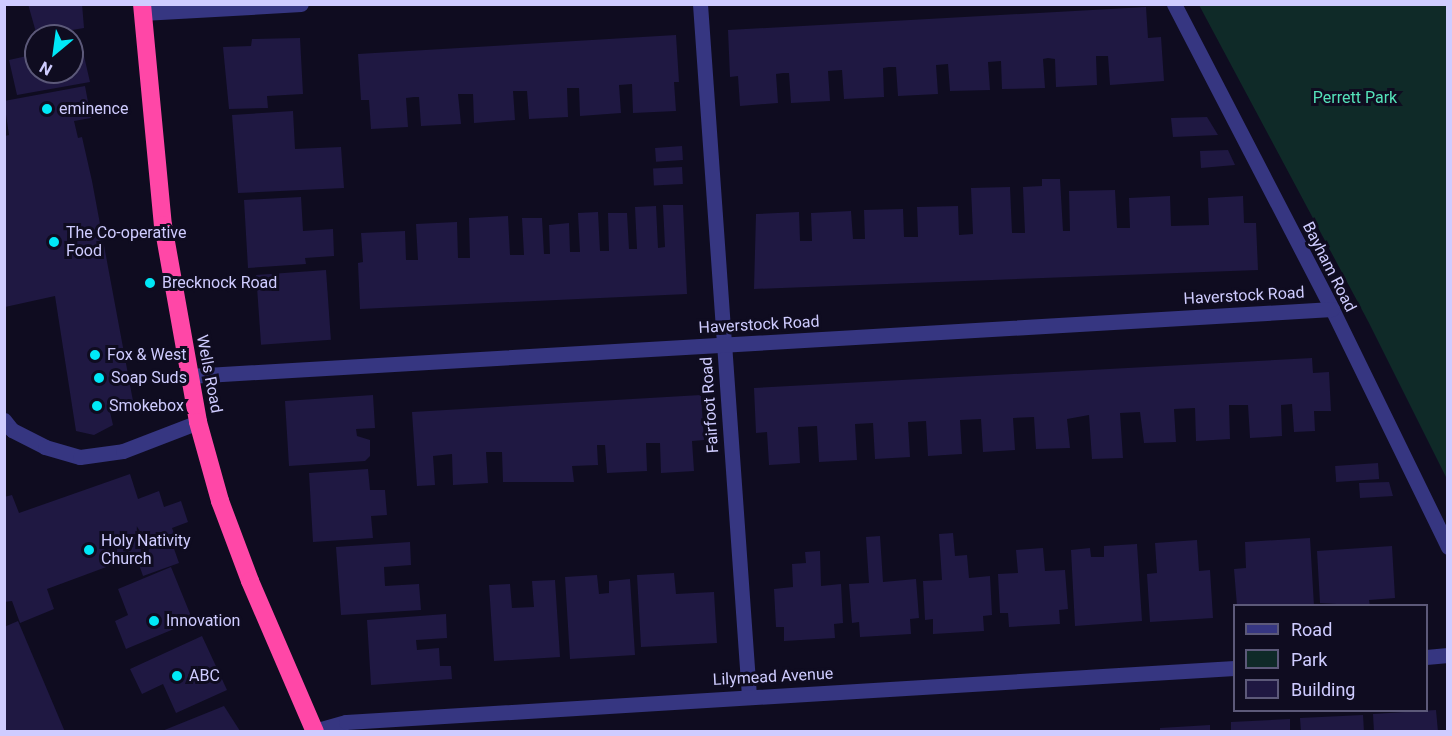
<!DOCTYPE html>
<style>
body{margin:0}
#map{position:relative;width:1452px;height:736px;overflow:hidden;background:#0f0c20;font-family:Roboto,sans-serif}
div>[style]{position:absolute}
.green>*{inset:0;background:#0f2a28}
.building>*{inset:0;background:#1f1842;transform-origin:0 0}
.minor>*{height:15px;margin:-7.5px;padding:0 7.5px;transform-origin:7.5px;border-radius:7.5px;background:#363681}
.highway>*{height:18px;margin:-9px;padding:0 9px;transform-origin:9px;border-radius:9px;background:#ff47a7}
.dots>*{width:16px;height:16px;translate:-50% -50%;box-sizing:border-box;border:3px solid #0f0c20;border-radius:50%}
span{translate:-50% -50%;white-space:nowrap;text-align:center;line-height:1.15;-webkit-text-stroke:6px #0f0c20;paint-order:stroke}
.park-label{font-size:16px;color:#55e2b9}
.poi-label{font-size:16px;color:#cfccff}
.left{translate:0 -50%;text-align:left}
.street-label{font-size:16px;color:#cfccff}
.frame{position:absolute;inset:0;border:6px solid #cfccff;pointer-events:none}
.legend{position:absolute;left:1233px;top:604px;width:195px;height:108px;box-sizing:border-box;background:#0f0c20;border:2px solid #5c5979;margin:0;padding:8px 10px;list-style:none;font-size:18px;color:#cfccff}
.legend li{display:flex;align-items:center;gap:12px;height:30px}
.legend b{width:30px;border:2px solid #5c5979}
.north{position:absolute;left:24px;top:24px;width:60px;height:60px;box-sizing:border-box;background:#0f0c20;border:2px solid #5c5979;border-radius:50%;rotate:209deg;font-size:16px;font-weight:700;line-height:24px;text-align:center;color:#cfccff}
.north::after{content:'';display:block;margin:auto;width:21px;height:27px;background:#00e8f7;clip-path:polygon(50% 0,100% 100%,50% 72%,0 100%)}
</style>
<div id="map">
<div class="green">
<div style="clip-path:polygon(1199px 5px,1447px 5px,1447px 479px,1369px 323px)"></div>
</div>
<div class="building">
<div style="clip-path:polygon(28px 4px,82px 4px,84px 28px,37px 36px)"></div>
<div style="clip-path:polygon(1146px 7px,1148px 38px,1161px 37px,1164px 81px,1110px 85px,1108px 56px,1096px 56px,1097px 85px,1056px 87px,1055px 59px,1048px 58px,1043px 59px,1045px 88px,1002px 89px,1001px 61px,988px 62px,990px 90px,950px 91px,948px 64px,936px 65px,938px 94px,898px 96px,896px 67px,889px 67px,883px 68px,884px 97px,844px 99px,842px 70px,828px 71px,830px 101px,791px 103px,789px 73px,783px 73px,776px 74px,778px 103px,740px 106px,738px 76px,730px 77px,728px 30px)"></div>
<div style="clip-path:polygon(676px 35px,679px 82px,674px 82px,676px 111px,633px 113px,632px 84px,619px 85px,621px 113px,580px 116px,579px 88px,567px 88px,568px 117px,529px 119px,527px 91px,513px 91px,515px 120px,474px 123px,473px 94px,458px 94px,461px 124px,421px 126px,419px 97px,414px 97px,406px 98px,408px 127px,371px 129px,369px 100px,361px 100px,358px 54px)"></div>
<div style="clip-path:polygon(300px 38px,303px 94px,267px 96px,268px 108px,229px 109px,223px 47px,251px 46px,252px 39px)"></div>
<div style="clip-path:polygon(81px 43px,90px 82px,17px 95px,9px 60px,36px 54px,36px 72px,72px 72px,72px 46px)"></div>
<div style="clip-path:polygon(85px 86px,91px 118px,74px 121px,78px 138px,82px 137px,92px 181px,133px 401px,110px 412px,113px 425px,94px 435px,76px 431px,55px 296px,5px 307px,5px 136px,9px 135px,4px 101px)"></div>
<div style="clip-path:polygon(293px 111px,295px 149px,341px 147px,344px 188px,238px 193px,232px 115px)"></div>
<div style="clip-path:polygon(1207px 117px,1218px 135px,1173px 137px,1171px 118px)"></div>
<div style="left:682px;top:146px;width:14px;height:27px;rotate:86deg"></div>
<div style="clip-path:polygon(1228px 150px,1235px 165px,1201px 168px,1200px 151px)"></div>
<div style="left:682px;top:167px;width:17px;height:29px;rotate:87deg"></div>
<div style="clip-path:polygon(1042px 179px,1060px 179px,1063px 231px,1070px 231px,1069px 191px,1115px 190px,1117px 228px,1130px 228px,1129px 198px,1170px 196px,1171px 226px,1209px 225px,1208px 198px,1243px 196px,1244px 223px,1256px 223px,1258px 270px,754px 289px,756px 214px,799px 212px,800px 241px,812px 241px,811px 213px,851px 211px,853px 239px,865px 239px,864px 210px,903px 209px,904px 237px,918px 237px,917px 207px,958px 206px,959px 235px,973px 234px,971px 188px,1010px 187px,1012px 233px,1025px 233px,1023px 187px,1042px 186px)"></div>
<div style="clip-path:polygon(301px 197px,303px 231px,333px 229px,334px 256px,305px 258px,306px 264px,248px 268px,244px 200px)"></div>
<div style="clip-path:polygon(663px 205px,683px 205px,687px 294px,360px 309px,358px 263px,363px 262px,361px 233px,405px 231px,406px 260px,418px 260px,416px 224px,457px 222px,458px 258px,470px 258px,469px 218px,508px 216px,510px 255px,524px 255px,522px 218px,542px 218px,544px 254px,550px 254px,549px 225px,569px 223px,570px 252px,580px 252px,578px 213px,598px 212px,600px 251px,609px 251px,608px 213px,627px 213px,629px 249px,637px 249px,635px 207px,656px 206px,658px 248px,665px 247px)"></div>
<div style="left:326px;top:270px;width:70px;height:70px;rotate:86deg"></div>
<div style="clip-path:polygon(1312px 358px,1313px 373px,1329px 372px,1331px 411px,1314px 411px,1315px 431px,1294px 432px,1292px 404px,1281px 405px,1282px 436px,1250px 438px,1248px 405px,1229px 405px,1230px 439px,1196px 441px,1195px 408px,1174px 409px,1176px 442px,1144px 443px,1140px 412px,1120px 413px,1123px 458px,1092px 459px,1089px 415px,1067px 419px,1070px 448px,1036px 449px,1034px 417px,1013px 418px,1015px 450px,983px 452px,981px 419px,960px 420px,962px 454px,928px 456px,926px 421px,908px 422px,910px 457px,875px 459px,873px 423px,855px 424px,857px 460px,819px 462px,817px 426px,798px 427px,800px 463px,786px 464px,769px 465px,767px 432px,756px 433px,754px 388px)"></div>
<div style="clip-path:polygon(373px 395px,375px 428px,356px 429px,357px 436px,370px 440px,370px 456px,365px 461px,289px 466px,285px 401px)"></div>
<div style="clip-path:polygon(701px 395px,704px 440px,692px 441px,694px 471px,661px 473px,660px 443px,646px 443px,647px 471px,607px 473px,605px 445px,597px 445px,598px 465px,572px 466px,574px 482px,503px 482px,502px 452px,486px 452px,488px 483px,453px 485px,452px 454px,433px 456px,435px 485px,417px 486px,412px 412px)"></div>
<div style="left:1378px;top:463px;width:16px;height:43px;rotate:86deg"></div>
<div style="clip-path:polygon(368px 469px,370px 490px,385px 490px,386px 503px,387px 515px,371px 516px,373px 538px,313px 542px,309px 473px)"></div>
<div style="clip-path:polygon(130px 474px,138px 499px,159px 491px,164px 507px,181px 501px,188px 522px,172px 528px,177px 541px,172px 543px,179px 563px,143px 576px,136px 556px,47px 589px,54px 609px,20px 623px,12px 601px,4px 602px,4px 497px,12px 495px,19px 513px)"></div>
<div style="clip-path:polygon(1389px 482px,1393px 496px,1360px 498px,1359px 483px)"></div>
<div style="clip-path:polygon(953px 533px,955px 556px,967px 555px,969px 578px,990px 576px,992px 615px,983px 616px,984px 631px,933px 634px,933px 619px,925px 620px,923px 581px,942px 580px,939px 534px)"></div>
<div style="clip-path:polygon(880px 536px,883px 582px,916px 579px,919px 618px,910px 619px,911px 634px,860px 637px,859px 622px,852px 623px,849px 584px,869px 583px,866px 537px)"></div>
<div style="clip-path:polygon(1310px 538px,1314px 606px,1237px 606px,1234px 569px,1246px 568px,1245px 542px)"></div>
<div style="clip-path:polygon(1197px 540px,1199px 571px,1210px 570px,1213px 618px,1150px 622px,1147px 574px,1157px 573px,1155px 543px)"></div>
<div style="clip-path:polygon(410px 542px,411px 565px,384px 567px,385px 586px,419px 584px,421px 610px,341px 615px,336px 547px)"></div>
<div style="clip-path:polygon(1137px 544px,1142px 621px,1075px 626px,1071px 550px,1090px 548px,1091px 557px,1104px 557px,1104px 546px)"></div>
<div style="clip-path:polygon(1392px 546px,1395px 598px,1369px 600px,1370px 606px,1320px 603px,1317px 551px)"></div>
<div style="clip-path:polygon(1043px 548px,1045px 571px,1065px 570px,1068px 609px,1059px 610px,1060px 624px,1009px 627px,1008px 613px,1000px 613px,998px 574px,1018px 573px,1016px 550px)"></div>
<div style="clip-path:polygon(820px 551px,821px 586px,841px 584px,843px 623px,834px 624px,835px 638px,784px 641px,784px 627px,776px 627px,774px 589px,793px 587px,792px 564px,806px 563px,805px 552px)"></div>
<div style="clip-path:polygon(171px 567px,193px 621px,126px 649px,115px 621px,128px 615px,118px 589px)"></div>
<div style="clip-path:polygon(674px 573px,676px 594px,714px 592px,717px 643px,641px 647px,637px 575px)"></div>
<div style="clip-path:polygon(597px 575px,599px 594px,609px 593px,609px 581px,630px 579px,635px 655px,570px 659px,565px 577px)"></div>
<div style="clip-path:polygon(555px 580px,560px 657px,494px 661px,489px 585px,510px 584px,512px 608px,534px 607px,532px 581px)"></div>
<div style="clip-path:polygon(446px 614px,447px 638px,416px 640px,417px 650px,439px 648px,440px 666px,451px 666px,452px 679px,371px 685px,367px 620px)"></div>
<div style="clip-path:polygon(18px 621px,57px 713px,65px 732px,6px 732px,4px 627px)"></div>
<div style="clip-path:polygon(202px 636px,227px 690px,176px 713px,163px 684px,142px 694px,130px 669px)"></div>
<div style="clip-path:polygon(224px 706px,240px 731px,162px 731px)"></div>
<div style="clip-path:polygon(1436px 710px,1438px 732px,1374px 732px,1373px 714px)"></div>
<div style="clip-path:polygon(1363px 715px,1364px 732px,1301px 732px,1300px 718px)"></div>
<div style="clip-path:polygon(1290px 719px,1290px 732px,1231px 732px,1231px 722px)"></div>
<div style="clip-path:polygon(1210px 725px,1210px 732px,1160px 732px,1160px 728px)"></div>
</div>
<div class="minor">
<div style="left:700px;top:4px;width:694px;rotate:85.95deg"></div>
<div style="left:1174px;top:4px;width:343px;rotate:62.6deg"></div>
<div style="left:1332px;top:309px;width:265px;rotate:64deg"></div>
<div style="left:142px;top:13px;width:159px;rotate:-3.2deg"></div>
<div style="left:189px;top:376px;width:1145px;rotate:-3.35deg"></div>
<div style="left:4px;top:420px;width:13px;rotate:51deg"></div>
<div style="left:12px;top:430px;width:37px;rotate:27deg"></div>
<div style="left:45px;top:447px;width:36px;rotate:16deg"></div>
<div style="left:80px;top:457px;width:43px;rotate:-7.9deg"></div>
<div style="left:123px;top:451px;width:80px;rotate:-21.1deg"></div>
<div style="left:1426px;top:657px;width:22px;rotate:-5deg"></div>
<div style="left:314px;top:731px;width:33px;rotate:-16deg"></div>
<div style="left:346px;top:722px;width:890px;rotate:-3.48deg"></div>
</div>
<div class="highway">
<div style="left:142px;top:4px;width:222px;rotate:84.6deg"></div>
<div style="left:163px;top:225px;width:200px;rotate:79.9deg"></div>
<div style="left:198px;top:422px;width:82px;rotate:74.4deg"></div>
<div style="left:220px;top:501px;width:85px;rotate:69.4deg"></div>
<div style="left:250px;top:581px;width:164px;rotate:66.7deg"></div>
</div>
<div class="dots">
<div style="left:47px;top:109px;background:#00e8f7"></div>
<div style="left:54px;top:242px;background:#00e8f7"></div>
<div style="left:150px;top:283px;background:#00e8f7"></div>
<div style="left:95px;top:355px;background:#00e8f7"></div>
<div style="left:99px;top:378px;background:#00e8f7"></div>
<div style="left:97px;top:406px;background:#00e8f7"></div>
<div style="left:89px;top:550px;background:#00e8f7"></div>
<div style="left:154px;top:621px;background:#00e8f7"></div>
<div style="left:177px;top:676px;background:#00e8f7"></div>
</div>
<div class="park-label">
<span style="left:1355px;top:98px">Perrett Park</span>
</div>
<div class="poi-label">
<span class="left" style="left:59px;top:109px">eminence</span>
<span class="left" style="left:66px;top:242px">The Co-operative<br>Food</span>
<span class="left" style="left:162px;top:283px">Brecknock Road</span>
<span class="left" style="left:107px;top:355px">Fox &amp; West</span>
<span class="left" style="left:111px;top:378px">Soap Suds</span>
<span class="left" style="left:109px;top:406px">Smokebox</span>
<span class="left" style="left:101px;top:550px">Holy Nativity<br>Church</span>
<span class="left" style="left:166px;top:621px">Innovation</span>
<span class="left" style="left:189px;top:676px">ABC</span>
</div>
<div class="street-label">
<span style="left:1329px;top:267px;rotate:63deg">Bayham Road</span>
<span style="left:1244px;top:296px;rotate:-3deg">Haverstock Road</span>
<span style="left:759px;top:325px;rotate:-3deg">Haverstock Road</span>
<span style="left:209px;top:374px;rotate:79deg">Wells Road</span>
<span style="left:710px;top:405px;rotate:-94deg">Fairfoot Road</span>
<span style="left:773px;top:677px;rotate:-3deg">Lilymead Avenue</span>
</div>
<div class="frame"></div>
<ul class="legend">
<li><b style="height:8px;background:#363681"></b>Road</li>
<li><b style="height:16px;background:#0f2a28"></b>Park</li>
<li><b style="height:16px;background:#1f1842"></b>Building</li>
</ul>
<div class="north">N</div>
</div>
